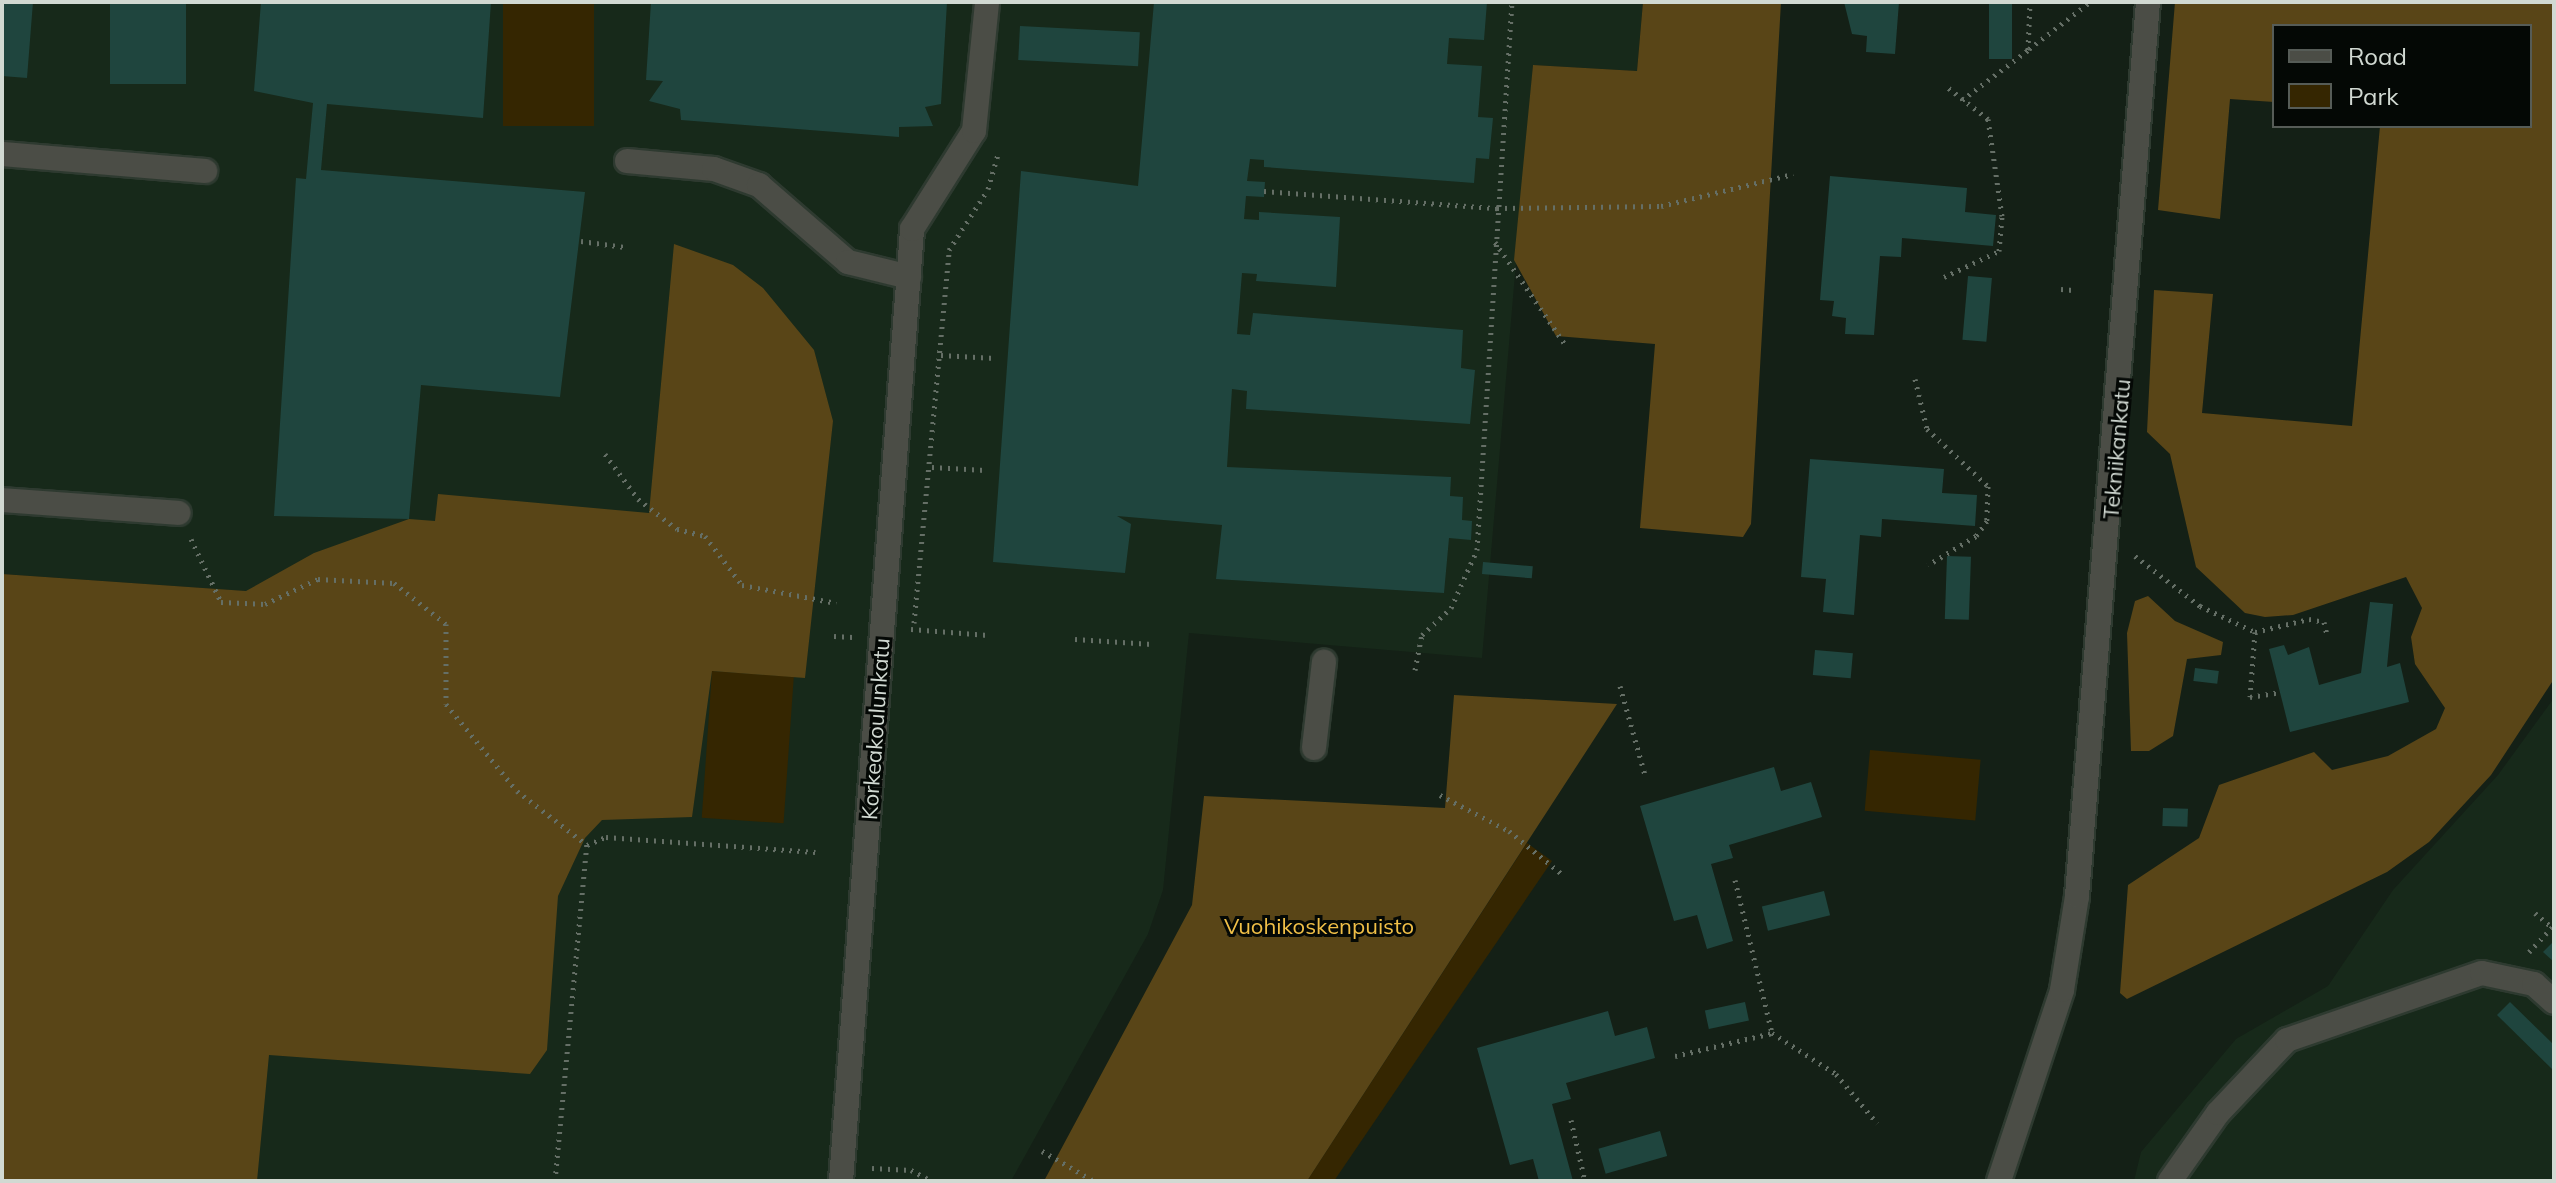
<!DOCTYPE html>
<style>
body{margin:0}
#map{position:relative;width:2556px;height:1183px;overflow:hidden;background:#142016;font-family:Mulish,sans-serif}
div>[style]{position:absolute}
.built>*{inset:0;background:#17291a}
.green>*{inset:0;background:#352601;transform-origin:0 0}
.forest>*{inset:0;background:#594517}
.building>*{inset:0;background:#1f453e;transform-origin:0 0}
.path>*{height:5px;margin-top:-2.5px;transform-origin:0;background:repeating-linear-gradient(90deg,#656f66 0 2px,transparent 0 8px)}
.roads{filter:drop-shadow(2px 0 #2e3a30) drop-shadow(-2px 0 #2e3a30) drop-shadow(0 2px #2e3a30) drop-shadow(0 -2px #2e3a30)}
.minor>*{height:24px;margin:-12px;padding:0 12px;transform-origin:12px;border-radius:12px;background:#4b4d46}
span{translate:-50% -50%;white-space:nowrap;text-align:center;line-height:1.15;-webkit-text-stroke:6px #040805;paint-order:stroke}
.street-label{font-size:22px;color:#d1d9d2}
.park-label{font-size:22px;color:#f0bf47}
.frame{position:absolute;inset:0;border:4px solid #d1d9d2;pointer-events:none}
.legend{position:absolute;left:2272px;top:24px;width:260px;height:104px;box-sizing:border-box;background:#040805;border:2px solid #565c57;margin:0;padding:10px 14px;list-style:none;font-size:24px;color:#d1d9d2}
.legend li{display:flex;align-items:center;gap:16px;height:40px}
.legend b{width:40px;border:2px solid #565c57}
</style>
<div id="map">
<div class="built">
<div style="clip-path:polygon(2px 2px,1643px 2px,1637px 71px,1533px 65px,1482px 658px,1189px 633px,1163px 890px,1148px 934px,1011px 1181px,194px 1181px,245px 591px,2px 574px)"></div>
<div style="clip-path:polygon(2554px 698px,2554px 1181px,2134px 1181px,2141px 1152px,2236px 1039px,2328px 986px,2393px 890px,2498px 775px)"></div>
</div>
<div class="green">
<div style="left:503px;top:2px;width:91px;height:124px"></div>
<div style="left:712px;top:671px;width:82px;height:147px;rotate:4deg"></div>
<div style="left:1870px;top:750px;width:111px;height:61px;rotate:5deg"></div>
<div style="clip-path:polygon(1527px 843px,1552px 861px,1334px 1181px,1307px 1181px)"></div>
</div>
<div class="forest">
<div style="clip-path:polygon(1643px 2px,1781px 2px,1751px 524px,1743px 537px,1640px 528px,1655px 344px,1556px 336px,1514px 260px,1533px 65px,1637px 71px)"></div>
<div style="clip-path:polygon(2175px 2px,2554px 2px,2554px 679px,2491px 775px,2429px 842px,2387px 872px,2127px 999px,2120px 993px,2128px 885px,2199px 838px,2219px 785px,2314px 752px,2332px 770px,2388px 756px,2436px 729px,2445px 708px,2415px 664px,2411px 637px,2422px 608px,2406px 577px,2293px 615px,2265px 617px,2245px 613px,2196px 567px,2170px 454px,2147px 432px,2154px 290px,2213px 294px,2202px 413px,2352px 426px,2380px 126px,2530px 126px,2530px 26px,2274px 26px,2274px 102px,2230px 99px,2220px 219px,2158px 210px)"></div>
<div style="clip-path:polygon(674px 244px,733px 265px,763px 288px,814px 350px,833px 421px,805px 678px,712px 671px,692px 817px,602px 820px,585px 838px,558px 896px,547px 1050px,530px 1074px,269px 1055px,257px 1181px,2px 1181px,2px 574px,246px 591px,314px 553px,409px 519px,435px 521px,438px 494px,649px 513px)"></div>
<div style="clip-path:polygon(2148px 596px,2175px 621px,2223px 642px,2221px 655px,2187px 659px,2173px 736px,2149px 751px,2131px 751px,2127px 633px,2135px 601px)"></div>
<div style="clip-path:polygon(1454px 695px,1617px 704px,1307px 1181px,1044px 1181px,1192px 905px,1204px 796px,1445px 808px)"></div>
</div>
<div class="building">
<div style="clip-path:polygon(2px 2px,33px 2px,27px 78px,2px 76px)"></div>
<div style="left:110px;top:2px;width:76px;height:82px"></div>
<div style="clip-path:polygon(261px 2px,491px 2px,483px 118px,327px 104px,321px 170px,585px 192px,560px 397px,421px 385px,409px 519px,274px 516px,296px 178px,306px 179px,313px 103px,254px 91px)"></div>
<div style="clip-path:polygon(651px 2px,947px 2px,941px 104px,925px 107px,933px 126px,899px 127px,899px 137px,681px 120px,680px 109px,649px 101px,663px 81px,646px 80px)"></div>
<div style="clip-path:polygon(1154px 2px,1487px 2px,1484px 40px,1449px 38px,1447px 64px,1482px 66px,1478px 117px,1493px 118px,1489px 159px,1476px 158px,1474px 183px,1264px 167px,1264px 160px,1250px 159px,1247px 181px,1265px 182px,1264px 197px,1246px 196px,1244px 219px,1259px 220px,1259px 212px,1340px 217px,1336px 287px,1256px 281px,1257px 274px,1242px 273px,1237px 334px,1250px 335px,1253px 313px,1463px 330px,1461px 368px,1475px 370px,1470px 424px,1246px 409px,1247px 391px,1232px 389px,1227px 467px,1451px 477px,1450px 496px,1463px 497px,1462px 520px,1472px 521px,1471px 540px,1449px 538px,1444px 593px,1216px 579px,1222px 525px,1117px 516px,1131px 524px,1125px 573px,993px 562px,1021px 171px,1138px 186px)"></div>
<div style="clip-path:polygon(1844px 2px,1899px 2px,1895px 54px,1866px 52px,1867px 36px,1852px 34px)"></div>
<div style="left:1989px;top:2px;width:23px;height:57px"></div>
<div style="left:1020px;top:26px;width:120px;height:34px;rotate:3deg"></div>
<div style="clip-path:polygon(1830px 176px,1967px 188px,1965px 212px,1996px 215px,1993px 246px,1902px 238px,1901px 257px,1880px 256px,1874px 335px,1845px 334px,1846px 318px,1832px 316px,1834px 301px,1820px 300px)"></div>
<div style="left:1968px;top:276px;width:24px;height:64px;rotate:5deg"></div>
<div style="clip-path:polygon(1810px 459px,1944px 469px,1942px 493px,1977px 495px,1975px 526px,1882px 519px,1881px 537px,1860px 535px,1854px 615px,1823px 612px,1826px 579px,1801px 577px)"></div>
<div style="left:1947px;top:556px;width:24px;height:63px;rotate:2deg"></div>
<div style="left:1483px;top:562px;width:50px;height:12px;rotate:5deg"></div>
<div style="clip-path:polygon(2370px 602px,2393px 604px,2387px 667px,2400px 663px,2409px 702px,2290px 732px,2269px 649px,2284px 645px,2288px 655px,2309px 647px,2319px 685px,2361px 673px)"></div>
<div style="left:1815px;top:650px;width:38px;height:25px;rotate:5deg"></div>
<div style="left:2195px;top:668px;width:24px;height:13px;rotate:7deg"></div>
<div style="clip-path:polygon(1774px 767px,1781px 791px,1811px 782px,1822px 817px,1729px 845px,1733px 858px,1711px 864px,1733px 941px,1707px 949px,1697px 915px,1674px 921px,1640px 806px)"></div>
<div style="left:2163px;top:808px;width:25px;height:18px;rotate:2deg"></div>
<div style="left:1824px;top:891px;width:25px;height:64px;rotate:76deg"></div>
<div style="clip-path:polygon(2554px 941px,2554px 962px,2543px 952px)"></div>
<div style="left:1745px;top:1002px;width:19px;height:41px;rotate:78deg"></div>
<div style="clip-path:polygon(2510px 1002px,2554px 1045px,2554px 1071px,2497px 1015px)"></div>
<div style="clip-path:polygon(1608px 1011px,1615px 1036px,1647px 1027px,1655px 1058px,1566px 1083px,1571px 1099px,1552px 1104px,1573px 1181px,1539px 1181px,1533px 1159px,1510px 1165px,1477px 1048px)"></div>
<div style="left:1660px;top:1131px;width:26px;height:64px;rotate:74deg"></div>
</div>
<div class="path">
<div style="left:2029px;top:49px;width:77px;rotate:-37.6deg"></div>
<div style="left:1962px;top:100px;width:83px;rotate:-37.1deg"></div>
<div style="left:2028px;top:50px;width:48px;rotate:-87.6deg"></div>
<div style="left:1264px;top:191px;width:234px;rotate:4.2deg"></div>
<div style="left:1497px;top:208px;width:164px;rotate:-0.7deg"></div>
<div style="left:1661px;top:206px;width:136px;rotate:-13.6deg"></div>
<div style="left:581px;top:241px;width:44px;rotate:7.8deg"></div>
<div style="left:1495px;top:242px;width:127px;rotate:55.6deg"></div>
<div style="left:1944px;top:277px;width:61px;rotate:-25.3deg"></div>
<div style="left:1999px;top:251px;width:35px;rotate:-85deg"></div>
<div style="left:2002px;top:216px;width:98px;rotate:-98.2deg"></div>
<div style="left:1988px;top:119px;width:53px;rotate:-141.8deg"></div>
<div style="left:2061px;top:289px;width:12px;rotate:5deg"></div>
<div style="left:941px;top:355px;width:54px;rotate:3.2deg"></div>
<div style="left:1915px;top:379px;width:51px;rotate:76.5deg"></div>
<div style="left:1927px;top:429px;width:83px;rotate:43.1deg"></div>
<div style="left:1988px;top:486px;width:35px;rotate:92deg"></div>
<div style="left:1987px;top:521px;width:19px;rotate:126deg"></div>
<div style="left:1976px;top:536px;width:56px;rotate:148.9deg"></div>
<div style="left:605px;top:454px;width:56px;rotate:53.7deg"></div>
<div style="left:638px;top:499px;width:49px;rotate:37.6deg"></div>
<div style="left:677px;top:529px;width:29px;rotate:14deg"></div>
<div style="left:705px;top:536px;width:61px;rotate:52.9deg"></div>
<div style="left:742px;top:585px;width:96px;rotate:10.8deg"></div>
<div style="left:932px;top:467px;width:53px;rotate:3.2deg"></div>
<div style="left:191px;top:539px;width:70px;rotate:64.5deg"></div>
<div style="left:221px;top:602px;width:44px;rotate:2.6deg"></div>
<div style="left:265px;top:604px;width:59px;rotate:-25.3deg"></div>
<div style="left:318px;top:579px;width:76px;rotate:3deg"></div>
<div style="left:394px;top:583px;width:66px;rotate:38.3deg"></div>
<div style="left:446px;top:624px;width:80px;rotate:90deg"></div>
<div style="left:446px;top:704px;width:112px;rotate:50.8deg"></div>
<div style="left:517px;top:791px;width:88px;rotate:37.6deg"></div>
<div style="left:2135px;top:556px;width:82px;rotate:37.6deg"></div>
<div style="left:2200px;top:606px;width:61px;rotate:25.3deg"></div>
<div style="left:2255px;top:632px;width:65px;rotate:94.4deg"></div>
<div style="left:2250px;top:697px;width:30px;rotate:-9deg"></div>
<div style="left:914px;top:623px;width:375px;rotate:-84.6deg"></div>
<div style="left:949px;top:250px;width:72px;rotate:-57.4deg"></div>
<div style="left:988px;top:189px;width:36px;rotate:-74deg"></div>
<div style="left:911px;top:629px;width:77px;rotate:4.5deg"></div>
<div style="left:2255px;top:632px;width:56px;rotate:-13.5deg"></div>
<div style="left:2309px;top:619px;width:15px;rotate:11deg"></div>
<div style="left:2324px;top:622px;width:13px;rotate:77deg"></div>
<div style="left:834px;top:636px;width:19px;rotate:3deg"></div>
<div style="left:1075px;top:639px;width:77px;rotate:3.7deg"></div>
<div style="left:1415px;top:670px;width:36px;rotate:-79deg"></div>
<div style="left:1422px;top:635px;width:40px;rotate:-43deg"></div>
<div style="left:1451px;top:608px;width:64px;rotate:-65.9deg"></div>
<div style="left:1477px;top:550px;width:549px;rotate:-86.35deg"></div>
<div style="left:1620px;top:686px;width:92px;rotate:74.3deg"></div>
<div style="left:1440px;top:795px;width:78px;rotate:27.6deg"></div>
<div style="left:1509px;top:831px;width:68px;rotate:39.1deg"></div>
<div style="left:1735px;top:880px;width:157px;rotate:76.4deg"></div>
<div style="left:1772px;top:1033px;width:76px;rotate:32.6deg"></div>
<div style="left:1836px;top:1074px;width:64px;rotate:50.1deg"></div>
<div style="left:2535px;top:913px;width:23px;rotate:40deg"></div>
<div style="left:2529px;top:952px;width:34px;rotate:-47deg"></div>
<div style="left:1675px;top:1056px;width:100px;rotate:-13.3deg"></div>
<div style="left:1571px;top:1120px;width:63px;rotate:77.1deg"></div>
<div style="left:1042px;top:1151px;width:60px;rotate:30deg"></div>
<div style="left:872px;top:1168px;width:39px;rotate:3deg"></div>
<div style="left:911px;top:1170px;width:24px;rotate:28deg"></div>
<div style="left:555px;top:1181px;width:338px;rotate:-84.6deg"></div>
<div style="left:587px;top:845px;width:21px;rotate:-23deg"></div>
<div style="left:606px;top:837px;width:210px;rotate:4.1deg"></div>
</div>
<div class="roads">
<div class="minor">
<div style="left:2px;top:154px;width:204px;rotate:4.8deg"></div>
<div style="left:627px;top:161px;width:87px;rotate:5.3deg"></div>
<div style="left:714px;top:169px;width:48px;rotate:19.6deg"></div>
<div style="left:759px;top:185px;width:118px;rotate:40.9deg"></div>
<div style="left:848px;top:262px;width:63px;rotate:13.8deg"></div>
<div style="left:2px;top:500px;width:177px;rotate:4.2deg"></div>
<div style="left:1314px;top:748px;width:87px;rotate:-83.4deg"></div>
<div style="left:841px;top:1181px;width:955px;rotate:-85.73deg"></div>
<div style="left:912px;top:229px;width:116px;rotate:-57.7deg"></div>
<div style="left:974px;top:131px;width:130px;rotate:-84.2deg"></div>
<div style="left:1999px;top:1181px;width:201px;rotate:-71.7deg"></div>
<div style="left:2062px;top:990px;width:95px;rotate:-80.9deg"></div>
<div style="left:2077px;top:896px;width:897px;rotate:-85.46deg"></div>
<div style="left:2170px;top:1181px;width:83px;rotate:-54.8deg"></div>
<div style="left:2218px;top:1113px;width:100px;rotate:-46.6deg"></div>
<div style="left:2287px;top:1040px;width:206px;rotate:-19deg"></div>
<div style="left:2482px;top:973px;width:53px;rotate:11.9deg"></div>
<div style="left:2534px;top:984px;width:27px;rotate:42deg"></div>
</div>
</div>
<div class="street-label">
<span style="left:2117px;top:449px;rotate:-85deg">Tekniikankatu</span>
<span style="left:876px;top:729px;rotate:-86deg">Korkeakoulunkatu</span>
</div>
<div class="park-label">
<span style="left:1319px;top:927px">Vuohikoskenpuisto</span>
</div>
<div class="frame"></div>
<ul class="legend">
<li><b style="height:10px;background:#4b4d46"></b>Road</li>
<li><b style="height:22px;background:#352601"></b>Park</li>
</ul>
</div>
